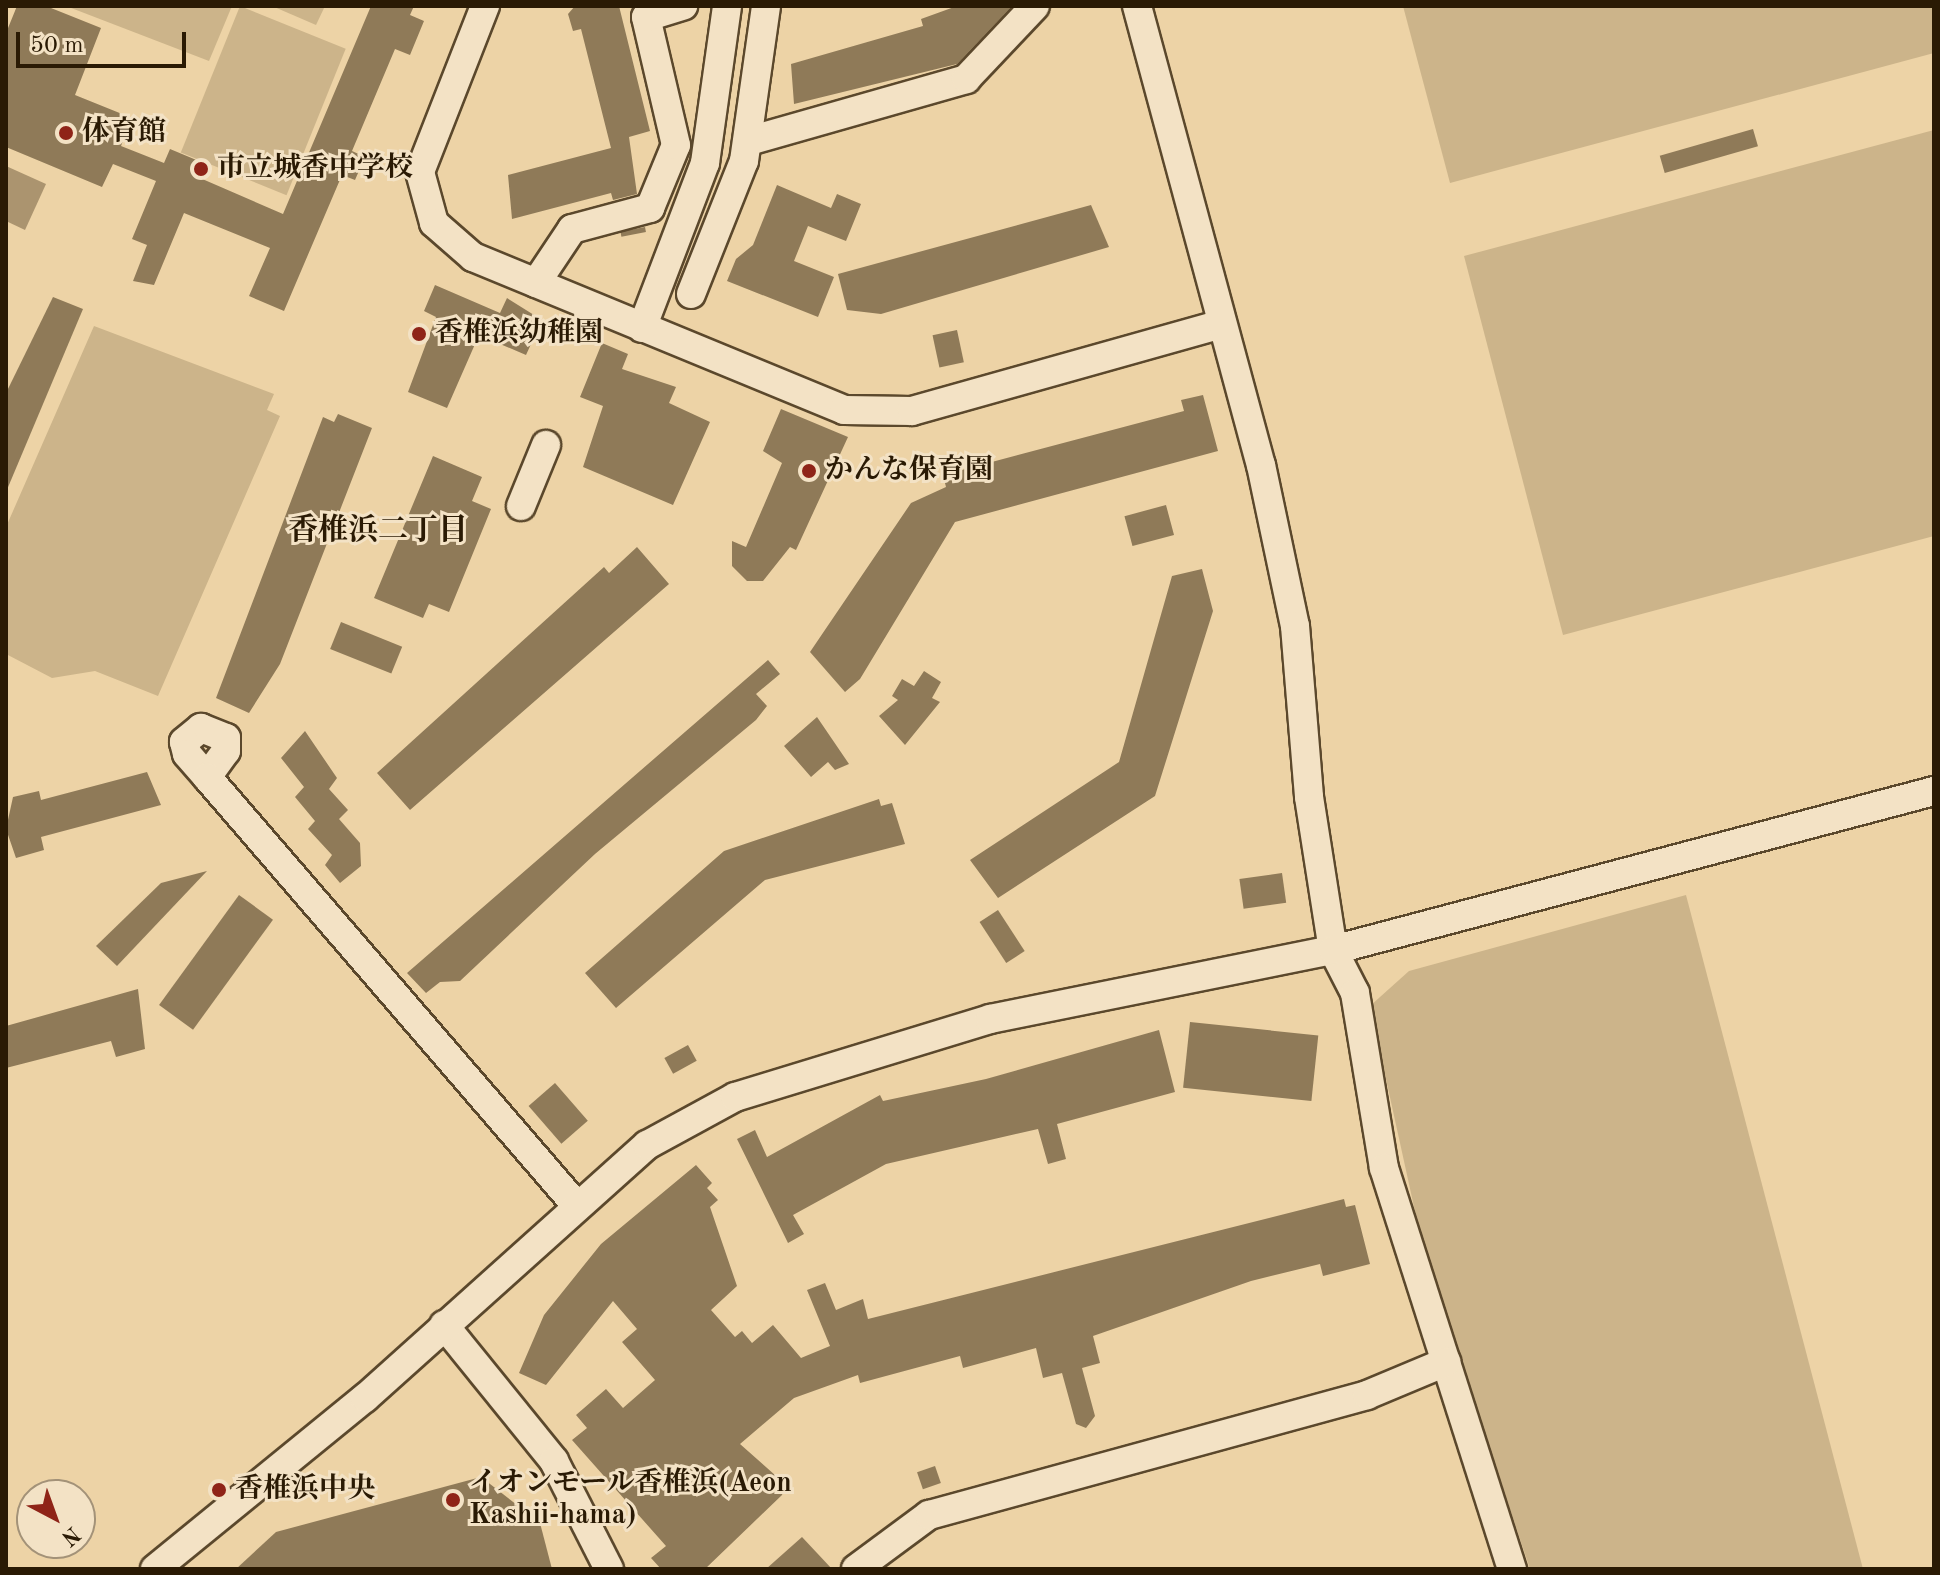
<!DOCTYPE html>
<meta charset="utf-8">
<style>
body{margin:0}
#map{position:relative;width:1940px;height:1575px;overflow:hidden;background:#edd3a6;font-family:"Old Standard TT","Noto Serif JP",serif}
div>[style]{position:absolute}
.green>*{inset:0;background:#ccb48a;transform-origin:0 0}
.water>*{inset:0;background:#ab946f}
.building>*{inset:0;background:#8f7a58;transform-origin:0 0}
.roads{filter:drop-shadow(2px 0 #5b482c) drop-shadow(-2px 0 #5b482c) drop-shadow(0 2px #5b482c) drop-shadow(0 -2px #5b482c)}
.minor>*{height:28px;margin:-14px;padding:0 14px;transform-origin:14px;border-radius:14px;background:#f3e2c5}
.dots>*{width:22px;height:22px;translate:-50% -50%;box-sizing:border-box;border:4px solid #f3e2c5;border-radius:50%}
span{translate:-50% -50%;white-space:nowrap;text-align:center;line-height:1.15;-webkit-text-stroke:6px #f3e2c5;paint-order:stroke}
.poi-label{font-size:28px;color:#2a1a04;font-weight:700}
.left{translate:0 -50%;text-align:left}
.neighbourhood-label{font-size:30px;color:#2a1a04;font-weight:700}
.frame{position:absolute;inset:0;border:8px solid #2a1a04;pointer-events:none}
.north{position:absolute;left:16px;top:1479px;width:80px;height:80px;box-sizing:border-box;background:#f3e2c5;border:2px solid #a39278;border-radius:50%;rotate:139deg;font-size:22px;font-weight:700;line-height:32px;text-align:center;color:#2a1a04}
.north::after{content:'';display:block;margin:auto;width:28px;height:36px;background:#8f2418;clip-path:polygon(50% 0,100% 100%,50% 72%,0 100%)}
.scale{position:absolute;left:16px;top:32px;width:170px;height:36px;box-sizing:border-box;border:4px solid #2a1a04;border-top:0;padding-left:10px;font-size:24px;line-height:28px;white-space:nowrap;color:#2a1a04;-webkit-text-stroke:6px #f3e2c5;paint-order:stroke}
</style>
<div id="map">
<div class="green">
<div style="clip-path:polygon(66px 6px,232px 6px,209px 61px)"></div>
<div style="left:240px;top:6px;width:114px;height:158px;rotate:22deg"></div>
<div style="clip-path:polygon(272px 6px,325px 6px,316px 25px)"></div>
<div style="clip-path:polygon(1403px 6px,1934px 6px,1934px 53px,1450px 183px)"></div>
<div style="clip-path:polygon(1934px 130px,1934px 536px,1563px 635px,1464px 256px)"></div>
<div style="clip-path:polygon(94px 326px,274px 394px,267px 410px,280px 416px,158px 696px,95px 671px,52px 678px,6px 654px,6px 527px)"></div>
<div style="clip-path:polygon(1686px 895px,1863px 1569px,1530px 1569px,1423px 1248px,1370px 1006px,1409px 971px)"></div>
</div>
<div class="water">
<div style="clip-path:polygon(6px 166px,46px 184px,25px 230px,6px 221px)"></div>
</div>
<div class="building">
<div style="clip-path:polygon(17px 6px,46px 6px,101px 28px,75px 95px,132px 118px,121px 146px,164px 163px,170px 149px,206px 164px,200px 178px,283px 214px,371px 6px,414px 6px,410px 15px,424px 21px,410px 55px,395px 49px,352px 151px,365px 157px,355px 180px,342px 175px,284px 311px,249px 296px,270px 248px,184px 213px,154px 285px,133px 281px,147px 245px,132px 239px,156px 181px,113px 164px,102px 187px,6px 147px,6px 33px)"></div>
<div style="clip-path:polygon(575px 6px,619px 6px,650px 131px,629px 137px,637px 194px,613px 200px,611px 193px,512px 219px,508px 175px,611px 148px,581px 29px,573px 31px,568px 14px)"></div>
<div style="clip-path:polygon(957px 6px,1012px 6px,957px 64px,794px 104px,791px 64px,923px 26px,921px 19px)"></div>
<div style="left:1753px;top:129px;width:18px;height:97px;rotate:74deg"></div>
<div style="clip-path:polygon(777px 185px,831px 208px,837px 194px,861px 204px,846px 241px,808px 226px,794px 261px,834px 277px,818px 317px,727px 281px,736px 259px,753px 245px)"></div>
<div style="clip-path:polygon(1091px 205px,1109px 247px,881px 314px,847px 310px,838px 274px)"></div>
<div style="left:645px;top:227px;width:5px;height:25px;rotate:79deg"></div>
<div style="clip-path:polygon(435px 285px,500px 313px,507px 298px,542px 320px,526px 355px,479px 335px,447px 408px,408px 392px,436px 317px,424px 311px)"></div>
<div style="clip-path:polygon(53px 297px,83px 309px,6px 492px,6px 393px)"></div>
<div style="left:957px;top:330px;width:33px;height:25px;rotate:78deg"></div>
<div style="clip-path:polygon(602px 343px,628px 354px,622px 369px,676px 387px,669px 403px,710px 422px,673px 505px,583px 467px,603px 406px,580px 397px)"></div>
<div style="clip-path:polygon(1203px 395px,1218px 451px,955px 522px,860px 679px,845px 692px,810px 652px,911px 503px,946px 487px,943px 475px,1184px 411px,1181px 400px)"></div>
<div style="clip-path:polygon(781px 409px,848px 437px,796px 550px,790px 547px,763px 581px,747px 581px,732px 566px,732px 541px,746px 547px,782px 463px,763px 451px)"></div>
<div style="clip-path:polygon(338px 414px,372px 428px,280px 664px,249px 713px,216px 698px,323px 417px,334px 422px)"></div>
<div style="clip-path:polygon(433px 456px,482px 477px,472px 501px,491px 509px,449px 612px,429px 604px,423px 618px,374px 598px)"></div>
<div style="left:1166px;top:505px;width:31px;height:43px;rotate:75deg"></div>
<div style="clip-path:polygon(637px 547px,669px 584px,410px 810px,377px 773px,604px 567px,609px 573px)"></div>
<div style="clip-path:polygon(1202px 569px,1213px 611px,1155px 796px,998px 898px,970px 860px,1119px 762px,1172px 576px)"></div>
<div style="left:341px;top:622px;width:66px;height:29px;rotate:22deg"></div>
<div style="clip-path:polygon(768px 660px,780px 674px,756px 694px,767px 706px,756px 720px,595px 854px,460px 981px,440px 982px,426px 993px,407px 973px)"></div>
<div style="clip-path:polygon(924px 671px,941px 682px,932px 698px,940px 702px,905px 745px,879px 716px,898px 700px,892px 696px,902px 679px,914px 686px)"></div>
<div style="clip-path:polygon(817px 717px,849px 764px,835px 770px,828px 762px,811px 777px,784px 746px)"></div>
<div style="clip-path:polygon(305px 731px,337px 778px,329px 789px,348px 810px,339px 819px,360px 843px,361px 866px,340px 883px,325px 865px,332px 855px,308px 829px,315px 821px,295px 797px,304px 787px,281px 758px)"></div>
<div style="clip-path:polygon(147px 772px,161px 805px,41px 837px,44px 850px,16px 858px,6px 829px,13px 797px,39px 791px,41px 800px)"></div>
<div style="clip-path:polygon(879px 799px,881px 806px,892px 803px,905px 844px,765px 880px,616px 1008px,585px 973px,724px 851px)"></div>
<div style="clip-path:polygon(207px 871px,117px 966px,96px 946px,161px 883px)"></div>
<div style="left:1282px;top:873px;width:30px;height:43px;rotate:82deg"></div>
<div style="left:239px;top:895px;width:42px;height:136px;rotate:36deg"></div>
<div style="left:998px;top:910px;width:49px;height:22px;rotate:57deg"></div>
<div style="clip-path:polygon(138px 989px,145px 1049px,116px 1057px,111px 1041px,6px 1068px,6px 1026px)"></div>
<div style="left:1190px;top:1022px;width:129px;height:66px;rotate:6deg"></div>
<div style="clip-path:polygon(1159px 1030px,1175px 1092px,1057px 1124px,1066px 1159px,1048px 1164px,1038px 1129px,886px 1164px,793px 1215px,804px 1234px,788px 1243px,737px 1139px,755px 1130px,767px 1157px,880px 1095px,883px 1101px,986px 1079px)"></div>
<div style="left:688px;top:1045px;width:18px;height:27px;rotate:61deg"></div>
<div style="left:555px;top:1083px;width:50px;height:35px;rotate:49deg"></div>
<div style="clip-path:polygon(696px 1165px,712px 1183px,707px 1188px,718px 1200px,710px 1207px,737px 1286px,711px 1310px,735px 1337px,742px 1331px,752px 1343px,773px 1325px,801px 1358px,830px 1346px,807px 1290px,825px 1283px,836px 1310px,863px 1299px,868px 1319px,1344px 1199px,1346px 1207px,1355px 1205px,1370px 1264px,1323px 1276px,1320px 1264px,1251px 1281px,1093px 1336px,1100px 1363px,1082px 1368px,1095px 1416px,1086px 1428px,1076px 1424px,1062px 1373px,1043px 1378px,1036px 1348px,963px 1368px,960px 1356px,860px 1383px,858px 1375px,794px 1398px,740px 1444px,785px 1484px,782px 1495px,705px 1569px,661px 1569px,651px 1558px,666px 1546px,572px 1440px,587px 1428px,576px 1415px,606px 1389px,623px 1408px,655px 1380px,622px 1342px,637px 1329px,613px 1301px,546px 1385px,519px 1373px,544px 1315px,601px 1244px)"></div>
<div style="left:935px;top:1466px;width:18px;height:19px;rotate:71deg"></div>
<div style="clip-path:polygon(481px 1477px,540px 1523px,552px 1569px,236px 1569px,276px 1532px)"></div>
<div style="clip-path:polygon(802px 1537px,832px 1569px,766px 1569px)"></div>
</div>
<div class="roads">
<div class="minor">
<div style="left:485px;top:6px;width:178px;rotate:111.4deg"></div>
<div style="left:420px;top:172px;width:53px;rotate:74.6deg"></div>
<div style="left:434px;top:223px;width:52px;rotate:41.1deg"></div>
<div style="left:473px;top:257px;width:401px;rotate:22.4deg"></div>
<div style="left:844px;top:410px;width:68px;rotate:0.8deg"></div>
<div style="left:912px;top:411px;width:318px;rotate:-15.7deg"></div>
<div style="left:1137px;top:6px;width:475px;rotate:74.9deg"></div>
<div style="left:1261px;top:465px;width:165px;rotate:78.1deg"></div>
<div style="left:1295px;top:626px;width:172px;rotate:85.3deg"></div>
<div style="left:1309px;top:797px;width:155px;rotate:81.1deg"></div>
<div style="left:1333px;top:950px;width:48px;rotate:62.9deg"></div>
<div style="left:1355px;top:993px;width:177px;rotate:80.6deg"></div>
<div style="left:1384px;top:1168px;width:421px;rotate:72.3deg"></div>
<div style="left:749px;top:141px;width:226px;rotate:-15.9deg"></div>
<div style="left:966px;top:79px;width:100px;rotate:-46.6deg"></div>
<div style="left:536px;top:283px;width:65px;rotate:-56.3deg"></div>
<div style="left:572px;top:229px;width:81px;rotate:-15.1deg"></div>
<div style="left:650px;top:208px;width:68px;rotate:-67.6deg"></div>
<div style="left:676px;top:145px;width:131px;rotate:-103.2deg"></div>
<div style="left:646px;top:17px;width:39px;rotate:-17deg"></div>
<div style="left:691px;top:294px;width:143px;rotate:-68.3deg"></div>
<div style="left:744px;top:161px;width:157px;rotate:-81.9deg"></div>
<div style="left:642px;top:328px;width:177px;rotate:-69.1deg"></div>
<div style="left:705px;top:163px;width:159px;rotate:-82deg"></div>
<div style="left:521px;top:506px;width:66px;rotate:-67.7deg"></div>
<div style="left:207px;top:777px;width:32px;rotate:-54deg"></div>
<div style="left:226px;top:751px;width:13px;rotate:-90deg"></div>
<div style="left:226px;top:738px;width:27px;rotate:-158deg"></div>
<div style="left:201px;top:728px;width:22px;rotate:141deg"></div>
<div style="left:184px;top:742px;width:12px;rotate:76deg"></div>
<div style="left:187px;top:754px;width:30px;rotate:49deg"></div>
<div style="left:207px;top:777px;width:565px;rotate:49.23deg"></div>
<div style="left:444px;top:1325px;width:175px;rotate:51deg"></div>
<div style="left:554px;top:1461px;width:121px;rotate:63deg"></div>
<div style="left:155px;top:1569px;width:271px;rotate:-39.2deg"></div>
<div style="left:365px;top:1398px;width:379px;rotate:-41.9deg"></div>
<div style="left:647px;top:1145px;width:100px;rotate:-28.6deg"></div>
<div style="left:735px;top:1097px;width:267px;rotate:-17deg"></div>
<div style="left:990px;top:1019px;width:350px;rotate:-11.4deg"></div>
<div style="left:1333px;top:950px;width:622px;rotate:-14.82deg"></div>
<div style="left:856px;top:1569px;width:91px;rotate:-36.5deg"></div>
<div style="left:929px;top:1515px;width:454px;rotate:-15.3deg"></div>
<div style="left:1367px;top:1395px;width:86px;rotate:-22.7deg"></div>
</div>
</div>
<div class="dots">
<div style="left:66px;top:133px;background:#8f2418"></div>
<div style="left:201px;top:169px;background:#8f2418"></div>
<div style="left:419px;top:334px;background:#8f2418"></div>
<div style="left:809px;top:471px;background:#8f2418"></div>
<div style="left:219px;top:1490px;background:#8f2418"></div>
<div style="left:453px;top:1500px;background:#8f2418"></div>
</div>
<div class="poi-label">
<span class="left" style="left:82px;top:133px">体育館</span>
<span class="left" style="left:217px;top:169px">市立城香中学校</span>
<span class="left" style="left:435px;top:334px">香椎浜幼稚園</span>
<span class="left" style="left:825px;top:471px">かんな保育園</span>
<span class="left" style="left:469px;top:1500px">イオンモール香椎浜(Aeon<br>Kashii-hama)</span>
<span class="left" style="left:235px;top:1490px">香椎浜中央</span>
</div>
<div class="neighbourhood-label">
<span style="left:378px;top:531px">香椎浜二丁目</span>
</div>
<div class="frame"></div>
<div class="north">N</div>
<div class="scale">50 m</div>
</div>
